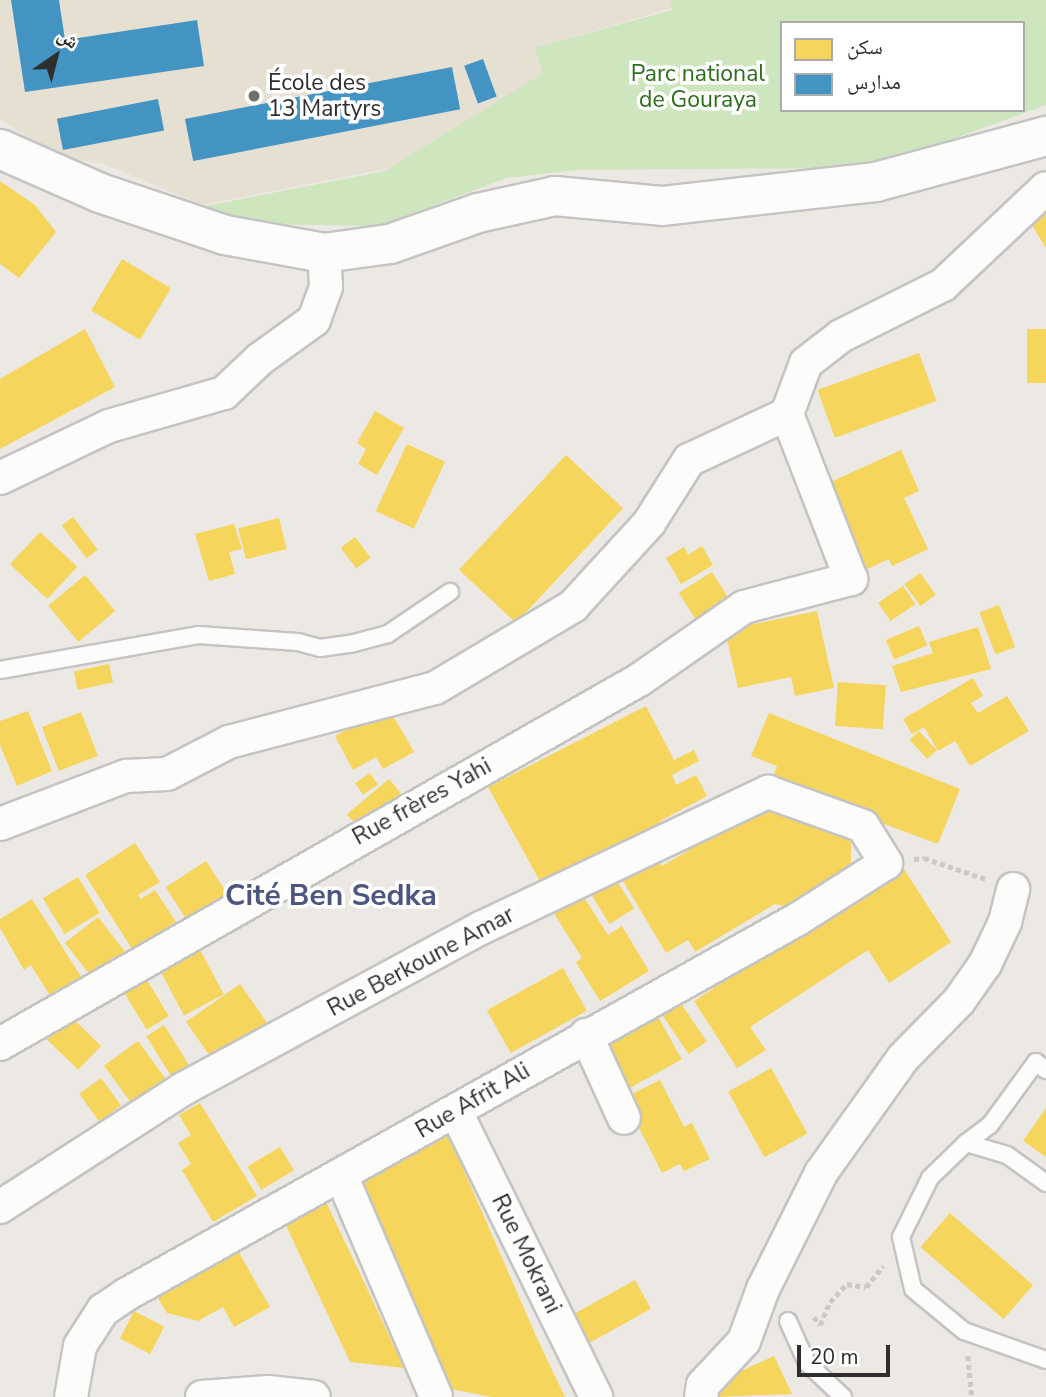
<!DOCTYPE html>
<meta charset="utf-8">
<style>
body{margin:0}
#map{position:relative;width:1046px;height:1397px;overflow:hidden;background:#ece8e4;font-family:"Nunito Sans","Noto Naskh Arabic",sans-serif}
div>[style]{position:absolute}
.education>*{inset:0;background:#e6e0d3}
.green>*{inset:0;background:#cee6be}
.homes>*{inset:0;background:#f6d55c;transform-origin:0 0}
.schools>*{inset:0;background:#4393c3;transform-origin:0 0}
.path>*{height:4.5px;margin-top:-2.25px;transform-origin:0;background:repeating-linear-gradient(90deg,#c9c9c8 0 5px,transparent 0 8.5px)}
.roads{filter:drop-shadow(2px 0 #c5c4c5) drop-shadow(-2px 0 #c5c4c5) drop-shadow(0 2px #c5c4c5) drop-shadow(0 -2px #c5c4c5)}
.service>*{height:16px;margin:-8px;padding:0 8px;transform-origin:8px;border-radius:8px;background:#fcfcfb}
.minor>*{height:32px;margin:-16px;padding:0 16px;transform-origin:16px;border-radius:16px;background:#fcfcfb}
.secondary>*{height:38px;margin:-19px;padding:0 19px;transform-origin:19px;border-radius:19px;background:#fcfcfb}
.dots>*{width:19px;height:19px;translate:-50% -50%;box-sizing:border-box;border:4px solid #fff;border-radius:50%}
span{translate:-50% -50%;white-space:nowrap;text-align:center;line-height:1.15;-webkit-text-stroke:7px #fff;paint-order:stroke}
.park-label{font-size:23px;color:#2c6e1b}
.poi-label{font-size:23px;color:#2e2e2e}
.left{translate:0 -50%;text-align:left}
.street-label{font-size:23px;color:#2e2e2e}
.district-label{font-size:30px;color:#4d5680;font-weight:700}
.legend{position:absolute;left:780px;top:21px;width:245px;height:91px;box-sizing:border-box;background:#fff;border:2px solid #ababab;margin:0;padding:9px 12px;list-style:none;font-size:21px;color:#2e2e2e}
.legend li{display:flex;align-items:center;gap:14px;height:35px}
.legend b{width:35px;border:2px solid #ababab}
.north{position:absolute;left:21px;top:21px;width:70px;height:70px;-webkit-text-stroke:5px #fff;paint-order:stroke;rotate:35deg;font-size:19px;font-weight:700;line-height:28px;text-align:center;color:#2e2e2e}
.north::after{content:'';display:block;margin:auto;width:24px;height:32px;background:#2e2e2e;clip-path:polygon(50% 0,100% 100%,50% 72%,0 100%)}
.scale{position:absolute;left:797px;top:1345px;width:93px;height:32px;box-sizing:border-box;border:4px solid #2e2e2e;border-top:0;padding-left:9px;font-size:21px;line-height:24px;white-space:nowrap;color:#2e2e2e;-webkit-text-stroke:5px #fff;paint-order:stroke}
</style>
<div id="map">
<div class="education">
<div style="clip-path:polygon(0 0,675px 0,676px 7px,535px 48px,543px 73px,396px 167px,202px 205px,104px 164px,59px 157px,0 119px)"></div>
</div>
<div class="green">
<div style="clip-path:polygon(evenodd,670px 0,1046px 0,1046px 105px,942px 143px,849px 168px,575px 170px,507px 178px,378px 226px,256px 224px,206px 206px,385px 171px,543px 73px,534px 48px,672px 10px,670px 0,782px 23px,1023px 23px,1023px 110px,782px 110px,782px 23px)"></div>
</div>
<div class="homes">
<div style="clip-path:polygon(0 181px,35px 205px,56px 232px,19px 278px,0 264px)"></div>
<div style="clip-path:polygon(1046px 213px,1046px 248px,1030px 222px)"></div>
<div style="left:122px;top:259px;width:57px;height:60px;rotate:31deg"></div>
<div style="clip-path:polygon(85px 329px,115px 387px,0 449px,0 379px)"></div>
<div style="left:1027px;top:329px;width:19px;height:54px"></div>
<div style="left:919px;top:353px;width:51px;height:108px;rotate:70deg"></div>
<div style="clip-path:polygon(375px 411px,404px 428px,377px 475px,358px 464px,366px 449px,357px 443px)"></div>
<div style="left:407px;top:444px;width:42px;height:74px;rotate:25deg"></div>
<div style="clip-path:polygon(901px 450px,919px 491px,904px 498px,928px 549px,892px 566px,889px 559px,863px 571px,824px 485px)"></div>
<div style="left:566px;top:455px;width:78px;height:157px;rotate:43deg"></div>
<div style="left:73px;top:517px;width:41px;height:14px;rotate:53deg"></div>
<div style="left:279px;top:518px;width:32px;height:42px;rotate:76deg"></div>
<div style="clip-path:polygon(234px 524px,242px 549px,229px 552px,235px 574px,209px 581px,195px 534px)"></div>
<div style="left:40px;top:532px;width:51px;height:44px;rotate:43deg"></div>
<div style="left:355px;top:537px;width:26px;height:18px;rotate:53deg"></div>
<div style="clip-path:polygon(702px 546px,713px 565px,681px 584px,666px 558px,684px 547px,688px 555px)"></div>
<div style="left:712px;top:572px;width:36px;height:39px;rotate:58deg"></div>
<div style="left:920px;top:573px;width:27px;height:19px;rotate:54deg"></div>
<div style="left:85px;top:575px;width:47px;height:48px;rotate:50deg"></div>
<div style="left:903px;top:586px;width:22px;height:30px;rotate:56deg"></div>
<div style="left:999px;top:605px;width:45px;height:21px;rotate:69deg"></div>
<div style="clip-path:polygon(817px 611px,834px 688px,795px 696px,791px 677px,738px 688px,725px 630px)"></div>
<div style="left:919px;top:626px;width:21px;height:36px;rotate:67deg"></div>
<div style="clip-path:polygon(978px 627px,991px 669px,901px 692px,892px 666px,933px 653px,929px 642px)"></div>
<div style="left:109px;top:664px;width:19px;height:36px;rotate:78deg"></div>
<div style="clip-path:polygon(973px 678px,983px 696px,971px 703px,978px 713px,1007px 696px,1029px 731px,970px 766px,955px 741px,938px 751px,924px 727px,912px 734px,903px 719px)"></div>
<div style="left:838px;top:682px;width:48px;height:44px;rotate:4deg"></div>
<div style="clip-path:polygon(646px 706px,674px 760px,694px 750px,699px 761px,672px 775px,676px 785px,696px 775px,707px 796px,660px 821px,663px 826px,542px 885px,488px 787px)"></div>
<div style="clip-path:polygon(388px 707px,414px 752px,383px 769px,376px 757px,353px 770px,335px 736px)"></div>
<div style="clip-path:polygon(28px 711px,52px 771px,17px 786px,0 745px,0 721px)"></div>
<div style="left:81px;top:712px;width:47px;height:42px;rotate:69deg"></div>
<div style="clip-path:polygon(769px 713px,960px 789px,938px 844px,771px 782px,777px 766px,751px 756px)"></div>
<div style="left:919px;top:731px;width:26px;height:13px;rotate:47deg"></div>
<div style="left:370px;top:773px;width:14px;height:18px;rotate:56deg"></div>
<div style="left:389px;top:779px;width:25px;height:55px;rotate:50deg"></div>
<div style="clip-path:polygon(769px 803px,851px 836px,851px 876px,795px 909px,775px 904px,695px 952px,688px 940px,666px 953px,623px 881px,659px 860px,662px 866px)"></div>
<div style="clip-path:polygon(135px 843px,160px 882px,138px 895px,141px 899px,155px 890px,176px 922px,132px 949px,85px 875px)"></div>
<div style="left:206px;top:861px;width:45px;height:48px;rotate:57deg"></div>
<div style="clip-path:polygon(902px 866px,951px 942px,889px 983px,868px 950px,750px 1027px,766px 1050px,737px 1068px,694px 1001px)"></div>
<div style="left:78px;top:877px;width:42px;height:41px;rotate:59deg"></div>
<div style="left:615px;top:878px;width:36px;height:29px;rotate:58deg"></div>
<div style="clip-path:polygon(582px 894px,608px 935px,622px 926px,649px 971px,600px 1001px,576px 962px,582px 958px,553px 912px)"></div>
<div style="clip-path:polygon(32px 899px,85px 983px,54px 1002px,31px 965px,24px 970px,0 928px,0 919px)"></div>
<div style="left:98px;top:917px;width:44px;height:42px;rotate:52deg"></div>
<div style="left:197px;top:944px;width:57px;height:45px;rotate:62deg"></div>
<div style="left:563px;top:968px;width:49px;height:87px;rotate:61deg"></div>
<div style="left:141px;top:970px;width:54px;height:26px;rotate:59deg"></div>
<div style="left:240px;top:984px;width:50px;height:66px;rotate:55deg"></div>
<div style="left:676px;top:996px;width:55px;height:22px;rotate:56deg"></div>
<div style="left:656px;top:1013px;width:53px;height:67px;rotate:61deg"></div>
<div style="left:68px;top:1014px;width:46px;height:33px;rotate:44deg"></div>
<div style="left:164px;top:1025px;width:53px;height:21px;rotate:58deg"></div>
<div style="left:138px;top:1041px;width:57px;height:42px;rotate:54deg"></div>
<div style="left:771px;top:1068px;width:75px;height:49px;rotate:61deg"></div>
<div style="left:101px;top:1078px;width:34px;height:27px;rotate:54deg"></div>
<div style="clip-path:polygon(660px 1080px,684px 1127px,692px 1123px,710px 1159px,684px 1171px,680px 1164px,662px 1173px,624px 1098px)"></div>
<div style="clip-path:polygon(200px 1103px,257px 1196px,213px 1222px,182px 1170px,191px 1164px,178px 1143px,191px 1135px,179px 1115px)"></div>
<div style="clip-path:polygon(1046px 1108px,1046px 1157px,1023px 1141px)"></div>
<div style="clip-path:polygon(449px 1136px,536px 1336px,565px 1397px,492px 1397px,441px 1387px,350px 1178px)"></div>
<div style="left:280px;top:1147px;width:27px;height:38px;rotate:59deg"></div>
<div style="clip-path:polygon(325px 1200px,365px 1284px,404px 1368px,350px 1362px,283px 1219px)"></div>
<div style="left:950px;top:1213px;width:110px;height:45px;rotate:41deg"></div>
<div style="clip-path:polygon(237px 1249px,270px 1307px,234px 1327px,223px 1307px,198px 1321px,167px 1313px,156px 1295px)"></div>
<div style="left:635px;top:1280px;width:33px;height:72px;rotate:61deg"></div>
<div style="left:134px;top:1311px;width:34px;height:31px;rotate:27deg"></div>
<div style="clip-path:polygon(774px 1356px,792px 1394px,714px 1397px,709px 1386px)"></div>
</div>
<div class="schools">
<div style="clip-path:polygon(11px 0,59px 0,65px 40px,197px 20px,204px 66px,25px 92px)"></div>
<div style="left:483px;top:59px;width:40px;height:20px;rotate:70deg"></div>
<div style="left:452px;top:67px;width:43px;height:272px;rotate:79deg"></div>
<div style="left:158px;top:99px;width:32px;height:103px;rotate:79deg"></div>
</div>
<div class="path">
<div style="left:914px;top:859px;width:10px;rotate:-6deg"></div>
<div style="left:924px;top:858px;width:65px;rotate:18.7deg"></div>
<div style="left:814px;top:1317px;width:10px;rotate:53deg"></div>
<div style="left:820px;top:1325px;width:25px;rotate:-67deg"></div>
<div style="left:830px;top:1302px;width:25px;rotate:-47deg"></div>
<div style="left:847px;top:1284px;width:19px;rotate:9deg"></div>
<div style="left:866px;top:1287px;width:27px;rotate:-51deg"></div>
<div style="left:968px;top:1356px;width:41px;rotate:84.4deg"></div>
</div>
<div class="roads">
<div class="service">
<div style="left:0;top:670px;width:201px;rotate:-10deg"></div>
<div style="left:198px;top:635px;width:100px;rotate:4deg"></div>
<div style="left:298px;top:642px;width:23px;rotate:15deg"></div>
<div style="left:320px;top:648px;width:34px;rotate:-8deg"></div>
<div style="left:354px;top:643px;width:35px;rotate:-15deg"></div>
<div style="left:388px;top:634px;width:75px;rotate:-34.1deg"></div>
<div style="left:966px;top:1143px;width:30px;rotate:-37deg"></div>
<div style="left:990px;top:1125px;width:78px;rotate:-53.9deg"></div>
<div style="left:1036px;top:1062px;width:13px;rotate:39deg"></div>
<div style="left:1046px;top:1183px;width:48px;rotate:-144.3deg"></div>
<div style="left:1007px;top:1155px;width:43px;rotate:-163.7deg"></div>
<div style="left:966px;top:1143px;width:50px;rotate:135.8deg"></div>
<div style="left:930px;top:1178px;width:66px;rotate:116.2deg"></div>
<div style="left:901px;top:1237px;width:53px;rotate:77deg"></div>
<div style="left:913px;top:1289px;width:66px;rotate:39.5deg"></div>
<div style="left:964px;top:1331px;width:87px;rotate:19.5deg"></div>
<div style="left:788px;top:1321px;width:46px;rotate:65.7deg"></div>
<div style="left:807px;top:1363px;width:50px;rotate:43.4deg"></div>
</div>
<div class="minor">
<div style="left:0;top:478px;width:121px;rotate:-25.5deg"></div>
<div style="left:109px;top:426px;width:120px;rotate:-16deg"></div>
<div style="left:224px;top:393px;width:50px;rotate:-43.4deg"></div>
<div style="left:260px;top:359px;width:67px;rotate:-35.8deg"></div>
<div style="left:314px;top:320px;width:35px;rotate:-70deg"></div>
<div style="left:326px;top:287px;width:34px;rotate:-93deg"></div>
<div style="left:0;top:824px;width:135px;rotate:-20.9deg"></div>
<div style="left:126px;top:776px;width:41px;rotate:-2.8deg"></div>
<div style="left:167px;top:774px;width:70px;rotate:-27.3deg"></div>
<div style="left:229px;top:742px;width:213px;rotate:-14.7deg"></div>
<div style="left:435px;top:688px;width:161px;rotate:-30.7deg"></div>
<div style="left:573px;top:606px;width:113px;rotate:-47.5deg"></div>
<div style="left:649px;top:523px;width:75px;rotate:-57.6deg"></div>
<div style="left:689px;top:460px;width:108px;rotate:-25.1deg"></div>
<div style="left:787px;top:414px;width:54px;rotate:-69.6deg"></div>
<div style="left:806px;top:363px;width:44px;rotate:-37.6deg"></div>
<div style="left:841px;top:336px;width:114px;rotate:-26.6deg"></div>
<div style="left:943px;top:285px;width:141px;rotate:-43.3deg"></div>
<div style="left:586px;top:1035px;width:91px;rotate:65.4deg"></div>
<div style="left:0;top:1044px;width:735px;rotate:-29.67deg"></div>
<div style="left:639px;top:680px;width:128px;rotate:-34.8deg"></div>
<div style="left:744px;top:607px;width:111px;rotate:-14.7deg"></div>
<div style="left:851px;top:579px;width:177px;rotate:-111.2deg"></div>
<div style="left:456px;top:1112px;width:318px;rotate:63.8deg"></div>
<div style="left:341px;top:1175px;width:241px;rotate:66.8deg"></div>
<div style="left:0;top:1207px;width:218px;rotate:-32.8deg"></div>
<div style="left:183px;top:1089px;width:339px;rotate:-28.4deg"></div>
<div style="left:481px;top:928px;width:318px;rotate:-25.4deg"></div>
<div style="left:768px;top:792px;width:101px;rotate:19.7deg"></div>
<div style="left:863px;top:826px;width:44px;rotate:58.1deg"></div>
<div style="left:886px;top:863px;width:104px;rotate:147.5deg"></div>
<div style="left:798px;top:919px;width:769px;rotate:150.8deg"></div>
<div style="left:127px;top:1294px;width:29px;rotate:146deg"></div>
<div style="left:103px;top:1310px;width:43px;rotate:122.6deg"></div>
<div style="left:80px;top:1346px;width:52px;rotate:100deg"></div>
<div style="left:202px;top:1397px;width:66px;rotate:-4.3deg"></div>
<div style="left:268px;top:1392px;width:46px;rotate:6.2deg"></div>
<div style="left:701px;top:1397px;width:12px;rotate:-81deg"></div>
<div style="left:703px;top:1385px;width:60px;rotate:-47deg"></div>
<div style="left:744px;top:1341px;width:55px;rotate:-69.9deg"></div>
<div style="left:763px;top:1289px;width:130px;rotate:-63.4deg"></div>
<div style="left:821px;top:1173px;width:141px;rotate:-54.5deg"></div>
<div style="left:903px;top:1058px;width:80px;rotate:-45.5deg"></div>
<div style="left:959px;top:1001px;width:45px;rotate:-54.9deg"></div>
<div style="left:985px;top:964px;width:47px;rotate:-64.5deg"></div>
<div style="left:1005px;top:922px;width:34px;rotate:-76deg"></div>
</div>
<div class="secondary">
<div style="left:0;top:149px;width:109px;rotate:23.7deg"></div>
<div style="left:100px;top:193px;width:132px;rotate:18.6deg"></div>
<div style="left:225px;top:235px;width:101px;rotate:10.3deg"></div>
<div style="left:324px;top:253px;width:67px;rotate:-7.8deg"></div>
<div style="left:390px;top:244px;width:93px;rotate:-19.4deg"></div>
<div style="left:478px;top:213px;width:79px;rotate:-12.4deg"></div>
<div style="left:555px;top:196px;width:107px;rotate:5.3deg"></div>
<div style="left:662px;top:206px;width:215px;rotate:-6.4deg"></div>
<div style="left:876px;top:182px;width:176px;rotate:-15.1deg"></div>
</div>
</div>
<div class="dots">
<div style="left:254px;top:96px;background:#706f6e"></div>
</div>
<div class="park-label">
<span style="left:698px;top:87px">Parc national<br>de Gouraya</span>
</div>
<div class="poi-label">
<span class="left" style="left:268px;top:96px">École des<br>13 Martyrs</span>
</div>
<div class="street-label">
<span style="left:422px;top:802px;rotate:-29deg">Rue frères Yahi</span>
<span style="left:421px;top:962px;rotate:-28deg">Rue Berkoune Amar</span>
<span style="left:473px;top:1101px;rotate:-30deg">Rue Afrit Ali</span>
<span style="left:526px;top:1254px;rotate:64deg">Rue Mokrani</span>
</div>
<div class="district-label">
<span style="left:331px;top:896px">Cité Ben Sedka</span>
</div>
<ul class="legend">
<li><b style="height:19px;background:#f6d55c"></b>سكن</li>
<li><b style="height:19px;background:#4393c3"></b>مدارس</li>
</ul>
<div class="north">ش</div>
<div class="scale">20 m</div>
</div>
